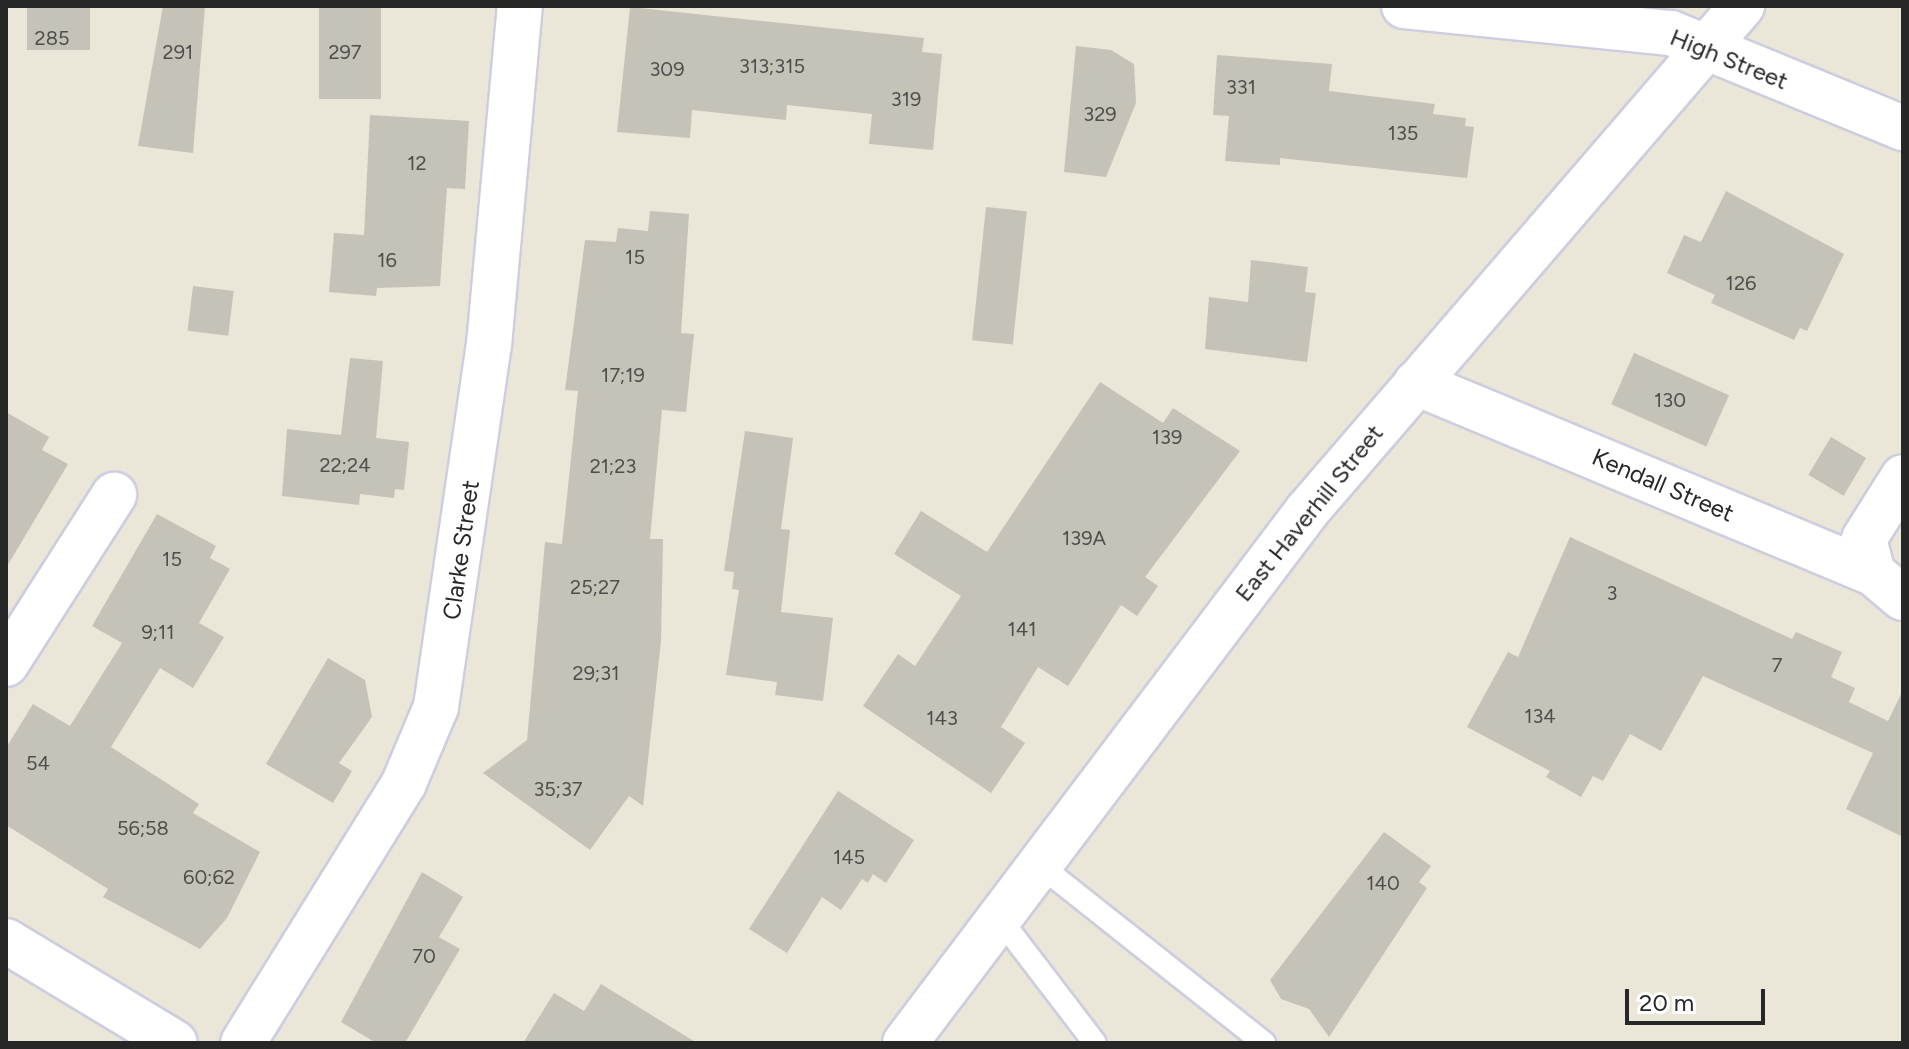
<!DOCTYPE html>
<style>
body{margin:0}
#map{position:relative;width:1909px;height:1049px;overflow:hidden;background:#eae6d8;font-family:Figtree,sans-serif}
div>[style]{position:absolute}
.building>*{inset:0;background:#c5c3b8;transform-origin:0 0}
.roads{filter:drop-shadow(2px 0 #cecde0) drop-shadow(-2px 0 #cecde0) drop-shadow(0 2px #cecde0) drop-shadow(0 -2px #cecde0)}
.service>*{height:22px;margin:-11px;padding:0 11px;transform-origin:11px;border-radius:11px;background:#fff}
.minor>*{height:44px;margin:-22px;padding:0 22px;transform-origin:22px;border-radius:22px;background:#fff}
.secondary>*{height:44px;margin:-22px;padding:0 22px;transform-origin:22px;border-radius:22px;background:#fff}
span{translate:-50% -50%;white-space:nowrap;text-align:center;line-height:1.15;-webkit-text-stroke:6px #fff;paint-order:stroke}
.number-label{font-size:20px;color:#4e4e4b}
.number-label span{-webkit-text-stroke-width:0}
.street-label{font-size:24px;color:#272727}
.frame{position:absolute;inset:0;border:8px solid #272727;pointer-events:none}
.scale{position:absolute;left:1625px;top:989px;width:140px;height:36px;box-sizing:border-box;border:4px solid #272727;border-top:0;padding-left:10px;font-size:24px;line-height:28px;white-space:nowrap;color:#272727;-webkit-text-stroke:6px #fff;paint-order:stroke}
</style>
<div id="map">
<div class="building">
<div style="left:27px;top:6px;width:63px;height:44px"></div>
<div style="clip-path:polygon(163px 6px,205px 6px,193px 153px,138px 146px)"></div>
<div style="left:319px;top:6px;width:62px;height:93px"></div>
<div style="clip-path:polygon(630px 7px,924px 38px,922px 52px,942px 54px,933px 150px,869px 144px,872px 114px,787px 105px,786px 120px,692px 110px,690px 138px,617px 132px)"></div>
<div style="clip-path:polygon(1076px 46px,1111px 50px,1134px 64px,1136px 103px,1106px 177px,1064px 172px)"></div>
<div style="clip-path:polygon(1217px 55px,1332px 64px,1329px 91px,1435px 104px,1433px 114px,1466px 118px,1465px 126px,1474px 127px,1467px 178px,1280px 158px,1280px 165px,1225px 161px,1229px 116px,1213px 115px)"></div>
<div style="clip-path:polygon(370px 115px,469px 121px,465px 189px,447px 188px,440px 286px,377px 288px,376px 296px,329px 292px,334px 233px,364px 235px)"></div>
<div style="clip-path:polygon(1726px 191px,1844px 254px,1807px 331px,1800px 328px,1794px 340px,1711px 303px,1715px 295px,1667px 273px,1684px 235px,1701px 242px)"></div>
<div style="left:986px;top:207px;width:41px;height:134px;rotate:6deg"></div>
<div style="clip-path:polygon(650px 211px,689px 214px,681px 333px,694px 334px,686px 412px,662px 410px,650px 539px,663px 539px,661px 641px,643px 806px,629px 796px,590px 850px,483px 773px,527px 740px,545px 542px,562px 544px,578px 391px,565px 390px,585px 240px,616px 242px,618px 228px,648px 231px)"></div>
<div style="clip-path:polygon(1251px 260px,1308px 267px,1305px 292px,1316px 293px,1307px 362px,1205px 349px,1209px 297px,1248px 302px)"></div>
<div style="left:193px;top:286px;width:41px;height:45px;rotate:7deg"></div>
<div style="left:1634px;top:353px;width:104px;height:56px;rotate:24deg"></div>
<div style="clip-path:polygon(350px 358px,383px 361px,376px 438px,409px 442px,404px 490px,395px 489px,394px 498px,360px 494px,359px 505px,282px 496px,287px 429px,341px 435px)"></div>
<div style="clip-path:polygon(1100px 382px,1163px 423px,1173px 408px,1240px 451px,1145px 577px,1158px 586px,1137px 616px,1121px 605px,1068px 686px,1038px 667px,1001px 727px,1025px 743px,991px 793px,863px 706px,898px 654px,915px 666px,961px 596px,894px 554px,921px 511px,987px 552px)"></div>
<div style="clip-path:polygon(6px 412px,49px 437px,42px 450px,68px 464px,6px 568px)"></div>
<div style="clip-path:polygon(745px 431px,793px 438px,781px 529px,790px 530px,781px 612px,833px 618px,823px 701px,775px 695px,777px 682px,726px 675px,739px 590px,732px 589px,734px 572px,724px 571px)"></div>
<div style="left:1831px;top:437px;width:41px;height:44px;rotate:31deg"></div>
<div style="clip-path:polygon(157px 514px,216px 546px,210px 558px,230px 569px,199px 623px,224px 637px,193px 688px,160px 668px,111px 747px,199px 804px,193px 813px,260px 852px,227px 918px,200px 949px,103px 897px,108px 889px,6px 825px,6px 748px,33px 704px,70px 726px,122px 643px,92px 626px)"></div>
<div style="clip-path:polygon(1570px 537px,1792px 639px,1796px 632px,1842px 652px,1831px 677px,1855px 688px,1849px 702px,1888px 721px,1903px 690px,1903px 837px,1846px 809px,1873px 753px,1703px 676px,1661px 751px,1630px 734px,1603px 781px,1593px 776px,1581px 797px,1546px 777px,1550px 771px,1467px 727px,1508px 652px,1518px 657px)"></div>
<div style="clip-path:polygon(328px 658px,365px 680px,372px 717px,339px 763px,352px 771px,333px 803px,266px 764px)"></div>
<div style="clip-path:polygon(838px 791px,914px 840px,886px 883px,873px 874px,868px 883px,862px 879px,841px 910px,822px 897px,787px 953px,749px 929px)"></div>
<div style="clip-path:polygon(1384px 832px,1431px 866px,1419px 882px,1427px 888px,1329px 1037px,1309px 1009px,1281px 999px,1270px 980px)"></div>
<div style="clip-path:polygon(422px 872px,463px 897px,439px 937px,460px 949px,405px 1043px,376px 1043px,341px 1022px)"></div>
<div style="clip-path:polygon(601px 984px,697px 1043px,523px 1043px,554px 993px,584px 1011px)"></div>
</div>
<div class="roads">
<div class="service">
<div style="left:1037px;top:863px;width:290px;rotate:38.4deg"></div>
<div style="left:997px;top:915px;width:161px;rotate:52.6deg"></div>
</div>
<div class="minor">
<div style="left:1404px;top:6px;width:268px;rotate:5.8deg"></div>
<div style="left:1671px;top:33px;width:251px;rotate:22.3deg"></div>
<div style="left:1416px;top:383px;width:495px;rotate:22.6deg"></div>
<div style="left:1873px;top:573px;width:39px;rotate:40deg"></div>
<div style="left:1873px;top:573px;width:35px;rotate:-105deg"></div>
<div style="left:1864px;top:539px;width:73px;rotate:-57.8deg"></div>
<div style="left:6px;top:664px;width:201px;rotate:-57.4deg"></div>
<div style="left:6px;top:941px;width:197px;rotate:31.1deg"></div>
<div style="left:243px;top:1043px;width:306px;rotate:-58.2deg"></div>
<div style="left:404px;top:783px;width:82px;rotate:-67.2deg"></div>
<div style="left:436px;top:707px;width:366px;rotate:-81.7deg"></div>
<div style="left:489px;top:345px;width:340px;rotate:-84.8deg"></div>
</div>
<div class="secondary">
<div style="left:905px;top:1043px;width:667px;rotate:-52.92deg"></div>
<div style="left:1307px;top:511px;width:667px;rotate:-49.26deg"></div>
</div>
</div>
<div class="number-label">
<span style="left:52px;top:38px">285</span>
<span style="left:178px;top:52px">291</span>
<span style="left:345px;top:52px">297</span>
<span style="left:772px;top:66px">313;315</span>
<span style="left:667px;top:69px">309</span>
<span style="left:1241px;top:87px">331</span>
<span style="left:906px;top:99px">319</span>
<span style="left:1100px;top:114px">329</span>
<span style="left:1403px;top:133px">135</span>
<span style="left:417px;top:163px">12</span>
<span style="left:635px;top:257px">15</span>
<span style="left:387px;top:260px">16</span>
<span style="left:1741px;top:283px">126</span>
<span style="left:623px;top:375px">17;19</span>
<span style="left:1670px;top:400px">130</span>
<span style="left:1167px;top:437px">139</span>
<span style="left:345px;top:465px">22;24</span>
<span style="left:613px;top:466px">21;23</span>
<span style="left:1084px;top:538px">139A</span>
<span style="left:172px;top:559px">15</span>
<span style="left:595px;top:587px">25;27</span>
<span style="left:1612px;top:593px">3</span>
<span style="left:1022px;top:629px">141</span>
<span style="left:158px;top:632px">9;11</span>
<span style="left:1777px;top:665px">7</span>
<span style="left:596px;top:673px">29;31</span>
<span style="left:1540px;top:716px">134</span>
<span style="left:942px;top:718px">143</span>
<span style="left:38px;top:763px">54</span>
<span style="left:558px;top:789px">35;37</span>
<span style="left:143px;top:828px">56;58</span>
<span style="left:849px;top:857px">145</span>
<span style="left:209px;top:877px">60;62</span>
<span style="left:1383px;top:883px">140</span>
<span style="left:424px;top:956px">70</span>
</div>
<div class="street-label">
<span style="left:1729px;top:59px;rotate:22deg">High Street</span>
<span style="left:1663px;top:485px;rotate:23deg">Kendall Street</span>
<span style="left:1309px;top:513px;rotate:-51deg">East Haverhill Street</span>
<span style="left:461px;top:550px;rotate:-82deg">Clarke Street</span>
</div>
<div class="frame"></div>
<div class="scale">20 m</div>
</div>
